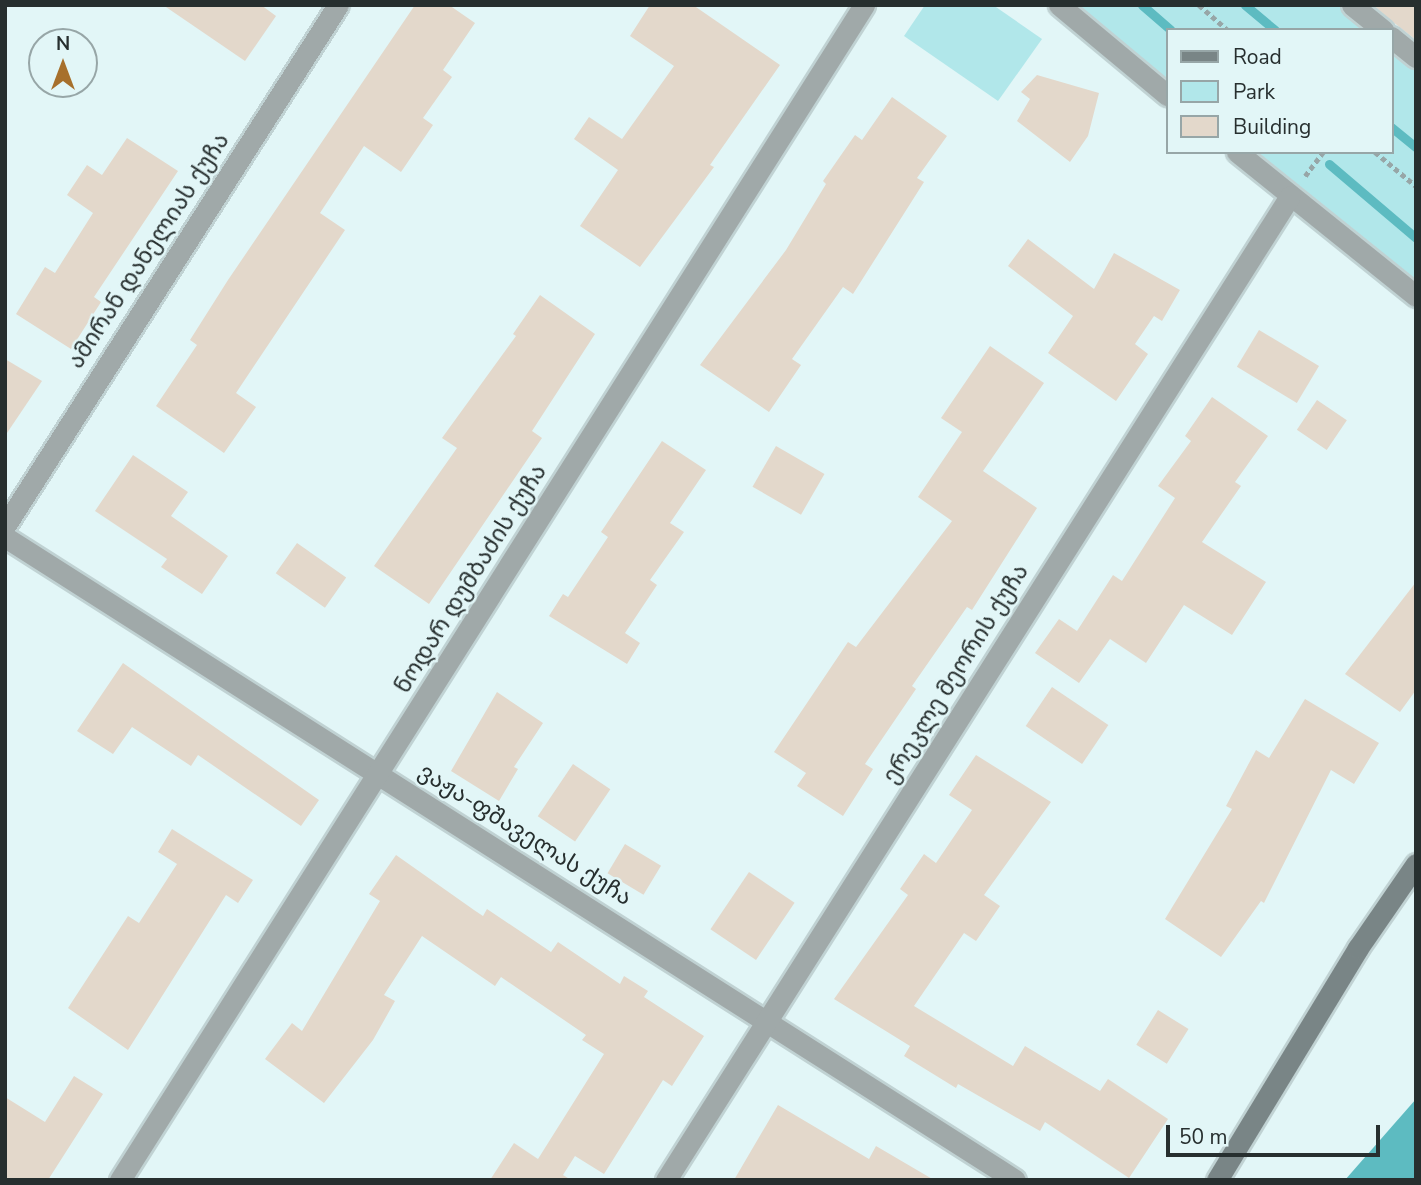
<!DOCTYPE html>
<meta charset="utf-8">
<style>
body{margin:0}
#map{position:relative;width:1421px;height:1185px;overflow:hidden;background:#e2f6f7;font-family:"Nunito Sans","Noto Sans Georgian",sans-serif}
div>[style]{position:absolute}
.green>*{inset:0;background:#b1e7ea}
.water>*{inset:0;background:#5dbbc1}
.stream>*{height:9px;margin:-4.5px;padding:0 4.5px;transform-origin:4.5px;border-radius:4.5px;background:#5dbbc1}
.building>*{inset:0;background:#e3d8cb;transform-origin:0 0}
.path>*{height:4.5px;margin-top:-2.25px;transform-origin:0;background:repeating-linear-gradient(90deg,#97a6a7 0 5px,transparent 0 8.5px)}
.roads{filter:drop-shadow(2px 0 #c0d2d3) drop-shadow(-2px 0 #c0d2d3) drop-shadow(0 2px #c0d2d3) drop-shadow(0 -2px #c0d2d3)}
.street>*{height:21px;margin:-10.5px;padding:0 10.5px;transform-origin:10.5px;border-radius:10.5px;background:#a0a9a9}
.secondary>*{height:21px;margin:-10.5px;padding:0 10.5px;transform-origin:10.5px;border-radius:10.5px;background:#798586}
span{translate:-50% -50%;white-space:nowrap;text-align:center;line-height:1.15;-webkit-text-stroke:5px #e2f6f7;paint-order:stroke}
.street-label{font-size:23px;color:#272f2f}
.frame{position:absolute;inset:0;border:7px solid #272f2f;pointer-events:none}
.legend{position:absolute;left:1166px;top:28px;width:228px;height:126px;box-sizing:border-box;background:#e2f6f7;border:2px solid #97a6a7;margin:0;padding:9px 12px;list-style:none;font-size:21px;color:#272f2f}
.legend li{display:flex;align-items:center;gap:14px;height:35px}
.legend b{width:35px;border:2px solid #97a6a7}
.north{position:absolute;left:28px;top:28px;width:70px;height:70px;box-sizing:border-box;background:#e2f6f7;border:2px solid #97a6a7;border-radius:50%;rotate:0deg;font-size:19px;font-weight:700;line-height:28px;text-align:center;color:#272f2f}
.north::after{content:'';display:block;margin:auto;width:24px;height:32px;background:#a7702c;clip-path:polygon(50% 0,100% 100%,50% 72%,0 100%)}
.scale{position:absolute;left:1166px;top:1125px;width:214px;height:32px;box-sizing:border-box;border:4px solid #272f2f;border-top:0;padding-left:9px;font-size:21px;line-height:24px;white-space:nowrap;color:#272f2f;-webkit-text-stroke:5px #e2f6f7;paint-order:stroke}
</style>
<div id="map">
<div class="green">
<div style="clip-path:polygon(925px 5px,993px 5px,1042px 39px,998px 101px,904px 36px)"></div>
<div style="clip-path:polygon(1069px 5px,1343px 5px,1373px 30px,1167px 30px,1167px 86px)"></div>
<div style="clip-path:polygon(1391px 44px,1416px 64px,1416px 288px,1247px 152px,1391px 152px)"></div>
</div>
<div class="water">
<div style="clip-path:polygon(1416px 1099px,1416px 1180px,1345px 1180px)"></div>
</div>
<div class="stream">
<div style="left:1142px;top:5px;width:38px;rotate:41deg"></div>
<div style="left:1245px;top:5px;width:39px;rotate:40deg"></div>
<div style="left:1391px;top:127px;width:32px;rotate:39deg"></div>
<div style="left:1329px;top:164px;width:114px;rotate:40.4deg"></div>
</div>
<div class="building">
<div style="clip-path:polygon(163px 5px,261px 5px,276px 16px,245px 61px)"></div>
<div style="clip-path:polygon(415px 5px,449px 5px,475px 23px,443px 70px,452px 77px,423px 118px,433px 125px,401px 172px,364px 146px,320px 213px,345px 230px,236px 393px,256px 407px,224px 453px,156px 406px,197px 345px,190px 340px,228px 280px)"></div>
<div style="clip-path:polygon(650px 5px,693px 5px,780px 65px,710px 165px,714px 167px,640px 267px,580px 226px,618px 170px,574px 139px,589px 117px,622px 139px,674px 66px,630px 36px)"></div>
<div style="clip-path:polygon(1373px 5px,1416px 5px,1416px 40px,1393px 22px)"></div>
<div style="clip-path:polygon(1037px 75px,1099px 93px,1088px 136px,1070px 162px,1017px 121px,1030px 99px,1021px 92px)"></div>
<div style="clip-path:polygon(892px 97px,947px 136px,917px 178px,924px 182px,853px 294px,843px 287px,792px 359px,801px 365px,769px 412px,700px 365px,786px 250px,826px 184px,823px 181px,855px 135px,862px 140px)"></div>
<div style="clip-path:polygon(127px 138px,178px 171px,94px 297px,101px 302px,71px 349px,16px 314px,45px 267px,55px 273px,93px 213px,67px 195px,87px 165px,102px 175px)"></div>
<div style="clip-path:polygon(1028px 239px,1094px 289px,1114px 253px,1180px 290px,1162px 321px,1154px 316px,1135px 344px,1148px 354px,1116px 401px,1048px 353px,1073px 316px,1008px 266px)"></div>
<div style="clip-path:polygon(540px 295px,595px 334px,532px 431px,542px 438px,429px 604px,374px 566px,457px 448px,442px 438px,516px 336px,513px 334px)"></div>
<div style="left:1259px;top:330px;width:70px;height:43px;rotate:31deg"></div>
<div style="clip-path:polygon(990px 346px,1044px 383px,983px 471px,1037px 508px,972px 610px,967px 607px,912px 686px,916px 689px,865px 764px,873px 769px,843px 816px,797px 786px,806px 773px,774px 752px,848px 642px,856px 647px,952px 521px,918px 497px,962px 432px,941px 418px)"></div>
<div style="clip-path:polygon(5px 359px,42px 381px,5px 436px)"></div>
<div style="clip-path:polygon(1212px 397px,1268px 436px,1235px 482px,1241px 486px,1202px 542px,1266px 582px,1232px 635px,1184px 605px,1146px 663px,1110px 639px,1079px 683px,1035px 653px,1059px 619px,1077px 631px,1113px 575px,1122px 581px,1175px 498px,1158px 486px,1191px 441px,1185px 436px)"></div>
<div style="left:1317px;top:400px;width:36px;height:36px;rotate:34deg"></div>
<div style="clip-path:polygon(662px 441px,706px 470px,670px 523px,684px 532px,650px 580px,657px 585px,625px 633px,640px 643px,627px 664px,549px 616px,563px 594px,568px 597px,608px 537px,601px 532px)"></div>
<div style="left:776px;top:446px;width:56px;height:47px;rotate:30deg"></div>
<div style="clip-path:polygon(133px 455px,188px 492px,171px 516px,228px 556px,202px 594px,161px 567px,167px 559px,95px 511px)"></div>
<div style="left:297px;top:543px;width:60px;height:37px;rotate:35deg"></div>
<div style="clip-path:polygon(1416px 582px,1416px 690px,1400px 712px,1345px 674px)"></div>
<div style="clip-path:polygon(123px 663px,319px 800px,301px 826px,198px 755px,191px 766px,132px 727px,113px 754px,77px 731px)"></div>
<div style="left:1052px;top:687px;width:68px;height:47px;rotate:34deg"></div>
<div style="clip-path:polygon(497px 692px,543px 723px,514px 767px,518px 769px,499px 801px,451px 771px)"></div>
<div style="clip-path:polygon(1305px 699px,1379px 743px,1354px 784px,1331px 770px,1264px 903px,1261px 901px,1221px 957px,1165px 919px,1232px 809px,1226px 806px,1256px 750px,1269px 758px)"></div>
<div style="clip-path:polygon(976px 755px,1051px 802px,984px 895px,1000px 906px,976px 941px,964px 933px,914px 1006px,1013px 1066px,1025px 1046px,1100px 1091px,1108px 1079px,1168px 1119px,1129px 1178px,1045px 1122px,1040px 1131px,958px 1084px,956px 1088px,904px 1056px,910px 1046px,834px 999px,908px 895px,900px 889px,924px 854px,936px 863px,972px 810px,949px 795px)"></div>
<div style="left:573px;top:764px;width:45px;height:63px;rotate:34deg"></div>
<div style="clip-path:polygon(172px 829px,253px 880px,238px 903px,226px 895px,128px 1050px,68px 1008px,128px 916px,139px 923px,177px 864px,158px 852px)"></div>
<div style="left:625px;top:844px;width:42px;height:34px;rotate:31deg"></div>
<div style="clip-path:polygon(396px 855px,474px 910px,483px 916px,487px 909px,551px 952px,558px 942px,620px 984px,624px 976px,648px 991px,644px 997px,704px 1036px,672px 1086px,663px 1080px,604px 1174px,575px 1156px,563px 1175px,571px 1180px,490px 1180px,514px 1143px,538px 1159px,604px 1054px,582px 1040px,586px 1035px,501px 977px,495px 986px,422px 936px,384px 995px,395px 1001px,373px 1040px,324px 1103px,265px 1059px,292px 1023px,302px 1031px,380px 901px,369px 894px)"></div>
<div style="left:749px;top:872px;width:55px;height:69px;rotate:34deg"></div>
<div style="left:1158px;top:1010px;width:36px;height:41px;rotate:32deg"></div>
<div style="clip-path:polygon(74px 1076px,103px 1094px,48px 1180px,5px 1180px,5px 1097px,45px 1122px)"></div>
<div style="clip-path:polygon(778px 1105px,869px 1159px,876px 1146px,934px 1180px,734px 1180px)"></div>
</div>
<div class="path">
<div style="left:1199px;top:5px;width:38px;rotate:41deg"></div>
<div style="left:1375px;top:152px;width:53px;rotate:39.7deg"></div>
<div style="left:1305px;top:176px;width:30px;rotate:-53deg"></div>
</div>
<div class="roads">
<div class="street">
<div style="left:1059px;top:5px;width:141px;rotate:39.8deg"></div>
<div style="left:1352px;top:5px;width:40px;rotate:39deg"></div>
<div style="left:1391px;top:37px;width:32px;rotate:39deg"></div>
<div style="left:1237px;top:152px;width:230px;rotate:38.8deg"></div>
<div style="left:5px;top:526px;width:618px;rotate:-57.42deg"></div>
<div style="left:5px;top:537px;width:1197px;rotate:32.48deg"></div>
<div style="left:120px;top:1180px;width:1391px;rotate:-57.66deg"></div>
<div style="left:666px;top:1180px;width:1165px;rotate:-57.62deg"></div>
</div>
<div class="secondary">
<div style="left:1217px;top:1180px;width:271px;rotate:-58.7deg"></div>
<div style="left:1358px;top:948px;width:102px;rotate:-55.4deg"></div>
</div>
</div>
<div class="street-label">
<span style="left:149px;top:251px;rotate:-57deg">ამირან დანელიას ქუჩა</span>
<span style="left:471px;top:579px;rotate:-58deg">ნოდარ დუმბაძის ქუჩა</span>
<span style="left:956px;top:674px;rotate:-58deg">ერეკლე მეორის ქუჩა</span>
<span style="left:525px;top:835px;rotate:32deg">ვაჟა-ფშაველას ქუჩა</span>
</div>
<div class="frame"></div>
<ul class="legend">
<li><b style="height:9px;background:#798586"></b>Road</li>
<li><b style="height:19px;background:#b1e7ea"></b>Park</li>
<li><b style="height:19px;background:#e3d8cb"></b>Building</li>
</ul>
<div class="north">N</div>
<div class="scale">50 m</div>
</div>
